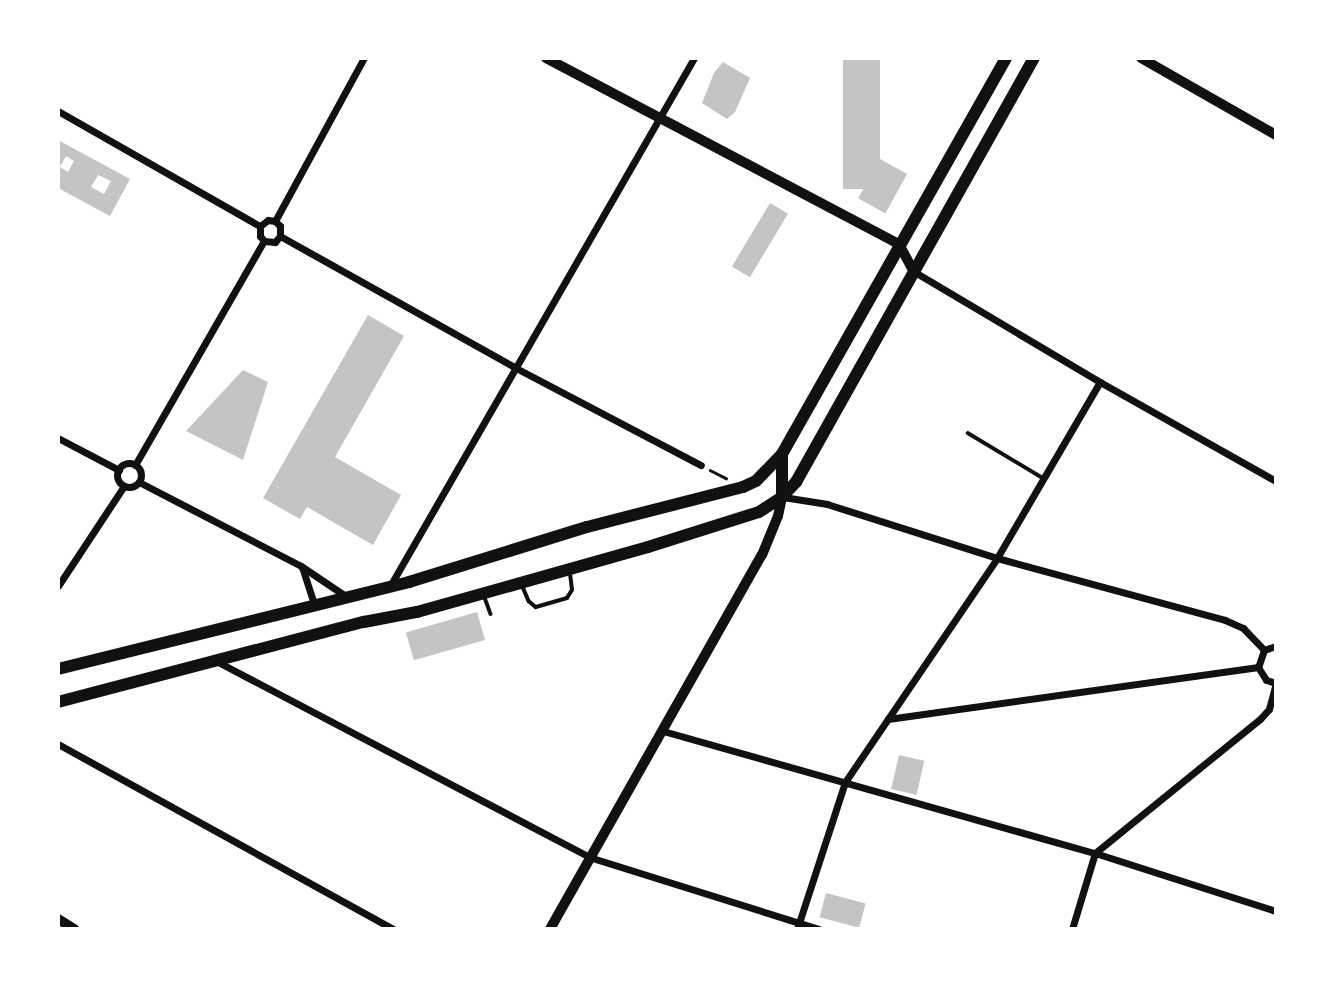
<!DOCTYPE html>
<style>
body{margin:0}
#map{position:relative;width:1334px;height:987px;overflow:hidden;background:#fff;font-family:"PT Sans",sans-serif}
div>[style]{position:absolute}
.building>*{inset:0;background:#c4c4c4;transform-origin:0 0}
.path>*{height:2.5px;margin:-1.25px;padding:0 1.25px;transform-origin:1.25px;border-radius:1.25px;background:#111}
.service>*{height:3.5px;margin:-1.75px;padding:0 1.75px;transform-origin:1.75px;border-radius:1.75px;background:#111}
.minor>*{height:7px;margin:-3.5px;padding:0 3.5px;transform-origin:3.5px;border-radius:3.5px;background:#111}
.minor>.ring{margin:-3.5px;padding:0;box-sizing:content-box;background:none;border:7px solid #111;border-radius:50%}
.tertiary>*{height:10px;margin:-5px;padding:0 5px;transform-origin:5px;border-radius:5px;background:#111}
.primary>*{height:12px;margin:-6px;padding:0 6px;transform-origin:6px;border-radius:6px;background:#111}
span{translate:-50% -50%;white-space:nowrap;text-align:center;line-height:1.15;-webkit-text-stroke:5px #fff;paint-order:stroke}
.frame{position:absolute;inset:0;border:60px solid #fff;pointer-events:none}
</style>
<div id="map">
<div class="building">
<div style="left:843px;top:58px;width:37px;height:131px"></div>
<div style="clip-path:polygon(723px 62px,750px 78px,735px 112px,727px 119px,702px 103px,714px 73px)"></div>
<div style="clip-path:polygon(evenodd,58px 140px,130px 179px,110px 216px,58px 188px,58px 140px,66px 156px,74px 161px,68px 172px,60px 167px,66px 156px,58px 140px,98px 175px,111px 181px,104px 194px,91px 187px,98px 175px)"></div>
<div style="left:880px;top:159px;width:31px;height:45px;rotate:29deg"></div>
<div style="left:770px;top:203px;width:21px;height:74px;rotate:31deg"></div>
<div style="clip-path:polygon(368px 315px,404px 336px,335px 457px,401px 495px,373px 545px,307px 507px,300px 519px,263px 498px)"></div>
<div style="clip-path:polygon(243px 370px,268px 382px,243px 460px,186px 431px)"></div>
<div style="left:477px;top:612px;width:29px;height:74px;rotate:74deg"></div>
<div style="left:899px;top:755px;width:26px;height:35px;rotate:13deg"></div>
<div style="left:826px;top:893px;width:41px;height:25px;rotate:15deg"></div>
</div>
<div class="path">
<div style="left:710px;top:470px;width:18px;rotate:27deg"></div>
</div>
<div class="service">
<div style="left:968px;top:433px;width:87px;rotate:31deg"></div>
<div style="left:523px;top:587px;width:15px;rotate:67deg"></div>
<div style="left:529px;top:601px;width:9px;rotate:41deg"></div>
<div style="left:536px;top:607px;width:32px;rotate:-16deg"></div>
<div style="left:567px;top:598px;width:9px;rotate:-58deg"></div>
<div style="left:572px;top:590px;width:16px;rotate:-97deg"></div>
<div style="left:484px;top:595px;width:20px;rotate:70deg"></div>
</div>
<div class="minor">
<div style="left:58px;top:111px;width:232px;rotate:29.7deg"></div>
<div style="left:275px;top:221px;width:186px;rotate:-61.4deg"></div>
<div style="left:260px;top:226px;width:10px;rotate:90deg"></div>
<div style="left:260px;top:236px;width:6px;rotate:51deg"></div>
<div style="left:264px;top:241px;width:11px;rotate:5deg"></div>
<div style="left:275px;top:242px;width:8px;rotate:-50deg"></div>
<div style="left:260px;top:226px;width:10px;rotate:-37deg"></div>
<div style="left:268px;top:220px;width:7px;rotate:8deg"></div>
<div style="left:275px;top:221px;width:7px;rotate:45deg"></div>
<div style="left:280px;top:226px;width:10px;rotate:90deg"></div>
<div style="left:280px;top:236px;width:268px;rotate:29.2deg"></div>
<div style="left:514px;top:367px;width:211px;rotate:27.7deg"></div>
<div style="left:913px;top:271px;width:217px;rotate:30.7deg"></div>
<div style="left:1100px;top:382px;width:202px;rotate:29.4deg"></div>
<div style="left:58px;top:438px;width:69px;rotate:27.7deg"></div>
<div class="ring" style="left:117px;top:463px;width:17px;height:17px"></div>
<div style="left:135px;top:465px;width:258px;rotate:-60.1deg"></div>
<div style="left:139px;top:482px;width:182px;rotate:27.4deg"></div>
<div style="left:301px;top:566px;width:55px;rotate:34deg"></div>
<div style="left:783px;top:497px;width:45px;rotate:9deg"></div>
<div style="left:827px;top:504px;width:178px;rotate:17.6deg"></div>
<div style="left:997px;top:558px;width:236px;rotate:15.2deg"></div>
<div style="left:1225px;top:620px;width:20px;rotate:24deg"></div>
<div style="left:1243px;top:628px;width:30px;rotate:46deg"></div>
<div style="left:302px;top:567px;width:42px;rotate:72deg"></div>
<div style="left:58px;top:586px;width:120px;rotate:-56.6deg"></div>
<div style="left:390px;top:586px;width:609px;rotate:-60.07deg"></div>
<div style="left:1276px;top:646px;width:13px;rotate:162deg"></div>
<div style="left:1264px;top:650px;width:18px;rotate:109deg"></div>
<div style="left:1258px;top:667px;width:15px;rotate:58deg"></div>
<div style="left:1266px;top:680px;width:10px;rotate:17deg"></div>
<div style="left:218px;top:662px;width:419px;rotate:27.7deg"></div>
<div style="left:589px;top:857px;width:241px;rotate:17.4deg"></div>
<div style="left:888px;top:719px;width:374px;rotate:-8deg"></div>
<div style="left:663px;top:731px;width:449px;rotate:15.8deg"></div>
<div style="left:1095px;top:853px;width:190px;rotate:17.8deg"></div>
<div style="left:58px;top:744px;width:383px;rotate:28.9deg"></div>
<div style="left:797px;top:929px;width:155px;rotate:-71.9deg"></div>
<div style="left:845px;top:782px;width:271px;rotate:-55.8deg"></div>
<div style="left:997px;top:558px;width:204px;rotate:-59.7deg"></div>
<div style="left:1072px;top:929px;width:79px;rotate:-73.2deg"></div>
<div style="left:1095px;top:853px;width:213px;rotate:-39.1deg"></div>
<div style="left:1260px;top:719px;width:13px;rotate:-48deg"></div>
<div style="left:1269px;top:709px;width:27px;rotate:-75deg"></div>
</div>
<div class="tertiary">
<div style="left:546px;top:58px;width:399px;rotate:27.8deg"></div>
<div style="left:899px;top:244px;width:30px;rotate:62deg"></div>
<div style="left:1141px;top:58px;width:155px;rotate:29.7deg"></div>
<div style="left:58px;top:919px;width:19px;rotate:32deg"></div>
<div style="left:550px;top:929px;width:430px;rotate:-60.5deg"></div>
<div style="left:762px;top:555px;width:42px;rotate:-67.7deg"></div>
<div style="left:778px;top:516px;width:19px;rotate:-78deg"></div>
</div>
<div class="primary">
<div style="left:782px;top:454px;width:43px;rotate:90deg"></div>
<div style="left:58px;top:669px;width:362px;rotate:-13.9deg"></div>
<div style="left:409px;top:582px;width:186px;rotate:-17.2deg"></div>
<div style="left:587px;top:527px;width:161px;rotate:-14.4deg"></div>
<div style="left:743px;top:487px;width:14px;rotate:-25deg"></div>
<div style="left:756px;top:481px;width:37px;rotate:-46deg"></div>
<div style="left:782px;top:454px;width:455px;rotate:-60.5deg"></div>
<div style="left:58px;top:702px;width:316px;rotate:-14.7deg"></div>
<div style="left:364px;top:622px;width:54px;rotate:-10.7deg"></div>
<div style="left:417px;top:612px;width:240px;rotate:-15.7deg"></div>
<div style="left:648px;top:547px;width:116px;rotate:-17.5deg"></div>
<div style="left:759px;top:512px;width:27px;rotate:-33deg"></div>
<div style="left:782px;top:497px;width:21px;rotate:-47deg"></div>
<div style="left:796px;top:482px;width:486px;rotate:-60.7deg"></div>
</div>
<div class="frame"></div>
</div>
